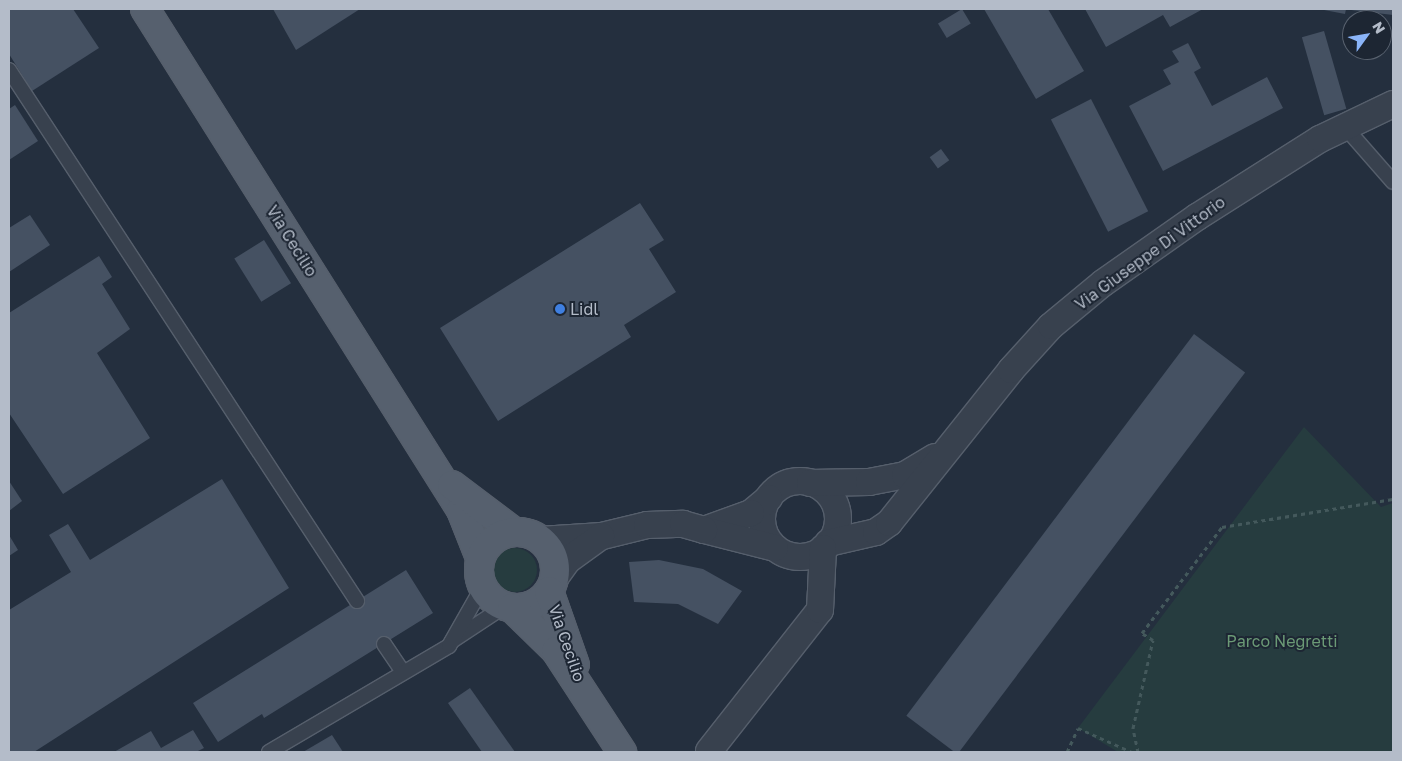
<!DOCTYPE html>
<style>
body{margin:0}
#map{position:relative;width:1402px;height:761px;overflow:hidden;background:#242f3e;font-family:"Golos Text",sans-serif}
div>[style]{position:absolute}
.green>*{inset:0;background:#263c3f}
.round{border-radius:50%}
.building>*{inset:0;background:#455162;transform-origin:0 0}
.path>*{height:3px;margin-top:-1.5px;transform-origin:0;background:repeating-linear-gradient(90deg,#44595c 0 4px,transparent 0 8px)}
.roads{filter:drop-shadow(1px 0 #565f6c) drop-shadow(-1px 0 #565f6c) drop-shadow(0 1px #565f6c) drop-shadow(0 -1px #565f6c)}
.service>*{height:14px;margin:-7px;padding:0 7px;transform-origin:7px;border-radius:7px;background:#38414e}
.minor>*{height:26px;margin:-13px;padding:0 13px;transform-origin:13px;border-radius:13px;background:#38414e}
.minor>.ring{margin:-13px;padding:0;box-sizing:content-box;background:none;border:26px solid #38414e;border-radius:50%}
.primary>*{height:28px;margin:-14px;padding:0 14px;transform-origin:14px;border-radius:14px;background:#56606e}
.primary>.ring{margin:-14px;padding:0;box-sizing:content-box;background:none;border:28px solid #56606e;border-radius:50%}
.dots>*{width:14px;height:14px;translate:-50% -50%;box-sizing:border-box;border:2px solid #1d2633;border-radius:50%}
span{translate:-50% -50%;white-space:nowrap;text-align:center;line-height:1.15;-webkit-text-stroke:4px #1d2633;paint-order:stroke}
.street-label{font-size:16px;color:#b4bcc9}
.poi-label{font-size:16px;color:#b4bcc9}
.left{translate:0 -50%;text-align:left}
.park-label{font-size:16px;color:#6b9a76}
.frame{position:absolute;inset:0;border:10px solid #b4bcc9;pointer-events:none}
.north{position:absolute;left:1342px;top:10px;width:50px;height:50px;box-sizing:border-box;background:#1d2633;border:1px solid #59626f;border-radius:50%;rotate:58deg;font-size:14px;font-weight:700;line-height:20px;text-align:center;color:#b4bcc9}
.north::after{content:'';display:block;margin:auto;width:18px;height:22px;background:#8ab4f8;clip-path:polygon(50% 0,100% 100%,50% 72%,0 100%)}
</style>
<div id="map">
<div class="green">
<div style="clip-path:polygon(1304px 427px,1381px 507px,1393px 503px,1393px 752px,1118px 752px,1078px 728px)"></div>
<div class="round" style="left:493px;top:548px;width:44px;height:44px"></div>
</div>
<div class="building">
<div style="clip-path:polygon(9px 9px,73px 9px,99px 48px,32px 91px,9px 54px)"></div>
<div style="clip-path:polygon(273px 9px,360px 9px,296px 50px)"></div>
<div style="left:962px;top:9px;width:17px;height:28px;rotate:59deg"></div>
<div style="clip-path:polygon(984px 9px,1048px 9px,1084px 71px,1036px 99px)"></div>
<div style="clip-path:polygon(1085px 9px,1203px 9px,1170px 27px,1163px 15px,1106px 47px)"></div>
<div style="clip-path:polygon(1319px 9px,1346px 9px,1345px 14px)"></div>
<div style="clip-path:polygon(1351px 9px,1393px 9px,1393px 15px,1351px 10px)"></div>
<div style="left:1324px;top:31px;width:81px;height:23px;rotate:74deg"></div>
<div style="clip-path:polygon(1188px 43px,1201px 68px,1194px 72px,1212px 106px,1267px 77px,1283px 108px,1163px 171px,1129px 106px,1171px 84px,1163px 70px,1179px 62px,1172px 51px)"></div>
<div style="left:1091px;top:99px;width:126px;height:45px;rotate:63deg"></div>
<div style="clip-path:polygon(15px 105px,38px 141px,9px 160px,9px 109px)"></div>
<div style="left:941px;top:149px;width:14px;height:14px;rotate:54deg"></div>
<div style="clip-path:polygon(640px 203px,664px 240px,649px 249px,676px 292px,624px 325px,631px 337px,498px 421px,440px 328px)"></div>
<div style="clip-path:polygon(30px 215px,50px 245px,9px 272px,9px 228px)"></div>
<div style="left:264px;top:240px;width:51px;height:35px;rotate:58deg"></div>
<div style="clip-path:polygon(99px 256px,112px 277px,102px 284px,130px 329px,97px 353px,150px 438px,63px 494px,9px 413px,9px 313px)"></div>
<div style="left:1194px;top:334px;width:64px;height:478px;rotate:37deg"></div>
<div style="clip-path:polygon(222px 479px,289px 588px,34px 752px,9px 752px,9px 610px,71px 572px,49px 535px,68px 524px,90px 560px)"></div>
<div style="clip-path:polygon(9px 481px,22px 501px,9px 511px)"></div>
<div style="clip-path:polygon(9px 535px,18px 550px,9px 556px)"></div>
<div style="clip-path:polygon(659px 560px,703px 569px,742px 591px,718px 624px,678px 604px,634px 602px,629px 562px)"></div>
<div style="clip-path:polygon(406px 570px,433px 613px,264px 718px,262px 714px,218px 742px,193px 703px)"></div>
<div style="clip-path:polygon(470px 688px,515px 752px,482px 752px,448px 703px)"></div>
<div style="clip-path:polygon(193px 730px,204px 748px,196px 752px,114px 752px,151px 731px,161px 748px)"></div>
<div style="clip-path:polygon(332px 735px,343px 752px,303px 752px)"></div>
</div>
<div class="path">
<div style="left:1067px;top:752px;width:26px;rotate:-65deg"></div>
<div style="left:1078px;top:728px;width:59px;rotate:24deg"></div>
<div style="left:1138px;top:752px;width:25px;rotate:-102deg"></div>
<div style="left:1133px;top:728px;width:90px;rotate:-77.2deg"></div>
<div style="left:1153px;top:640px;width:13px;rotate:-148deg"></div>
<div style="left:1142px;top:633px;width:133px;rotate:-53deg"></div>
<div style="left:1222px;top:527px;width:173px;rotate:-9.3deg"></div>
</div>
<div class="roads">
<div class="service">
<div style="left:9px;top:70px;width:635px;rotate:56.76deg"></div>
<div style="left:1344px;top:126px;width:74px;rotate:48.8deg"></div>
<div style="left:452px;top:641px;width:64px;rotate:-33.4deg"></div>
<div style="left:384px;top:644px;width:34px;rotate:56deg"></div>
<div style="left:269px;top:752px;width:209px;rotate:-30.5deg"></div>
<div style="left:449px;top:646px;width:67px;rotate:-60.4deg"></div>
</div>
<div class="minor">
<div class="ring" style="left:762px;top:481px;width:50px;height:50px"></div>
<div style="left:810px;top:483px;width:59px;rotate:-1deg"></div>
<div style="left:869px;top:482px;width:37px;rotate:-11deg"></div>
<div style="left:905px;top:475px;width:35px;rotate:-31deg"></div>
<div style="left:769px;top:498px;width:23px;rotate:140deg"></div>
<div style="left:751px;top:513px;width:50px;rotate:160.1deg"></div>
<div style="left:704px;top:530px;width:73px;rotate:14.2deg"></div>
<div style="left:540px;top:540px;width:62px;rotate:-3.7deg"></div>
<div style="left:602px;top:536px;width:46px;rotate:-13.7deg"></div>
<div style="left:647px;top:525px;width:36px;rotate:-2deg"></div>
<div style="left:683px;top:524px;width:22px;rotate:16deg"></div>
<div style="left:828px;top:543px;width:49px;rotate:-12.9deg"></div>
<div style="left:876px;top:532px;width:16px;rotate:-35deg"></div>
<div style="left:889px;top:523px;width:196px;rotate:-51.4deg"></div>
<div style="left:1011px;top:370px;width:59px;rotate:-47.7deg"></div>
<div style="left:1051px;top:326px;width:67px;rotate:-39.6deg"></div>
<div style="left:1103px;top:283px;width:115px;rotate:-35.1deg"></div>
<div style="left:1197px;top:217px;width:146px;rotate:-32.4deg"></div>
<div style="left:1320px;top:139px;width:81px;rotate:-25.6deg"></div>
<div style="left:554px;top:579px;width:24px;rotate:-54deg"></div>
<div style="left:568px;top:560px;width:41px;rotate:-36deg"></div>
<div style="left:709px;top:751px;width:179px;rotate:-51.8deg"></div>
<div style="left:820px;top:610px;width:62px;rotate:-87.2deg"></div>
</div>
<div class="primary">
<div style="left:145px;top:9px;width:592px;rotate:57.76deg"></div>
<div style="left:461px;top:510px;width:52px;rotate:68.4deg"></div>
<div style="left:452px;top:485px;width:76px;rotate:37deg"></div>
<div class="ring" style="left:479px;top:532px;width:48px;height:48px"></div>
<div style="left:549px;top:591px;width:78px;rotate:70.6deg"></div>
<div style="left:512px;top:608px;width:62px;rotate:44.3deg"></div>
<div style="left:556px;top:651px;width:121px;rotate:56.8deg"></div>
</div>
</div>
<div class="dots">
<div style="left:560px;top:309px;background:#3f7fe0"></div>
</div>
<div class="street-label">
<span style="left:292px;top:241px;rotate:58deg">Via Cecilio</span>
<span style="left:1150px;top:253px;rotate:-36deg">Via Giuseppe Di Vittorio</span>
<span style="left:567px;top:643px;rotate:71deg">Via Cecilio</span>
</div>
<div class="poi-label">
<span class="left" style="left:570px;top:309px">Lidl</span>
</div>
<div class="park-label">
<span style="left:1282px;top:641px">Parco Negretti</span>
</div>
<div class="frame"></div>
<div class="north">N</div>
</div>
